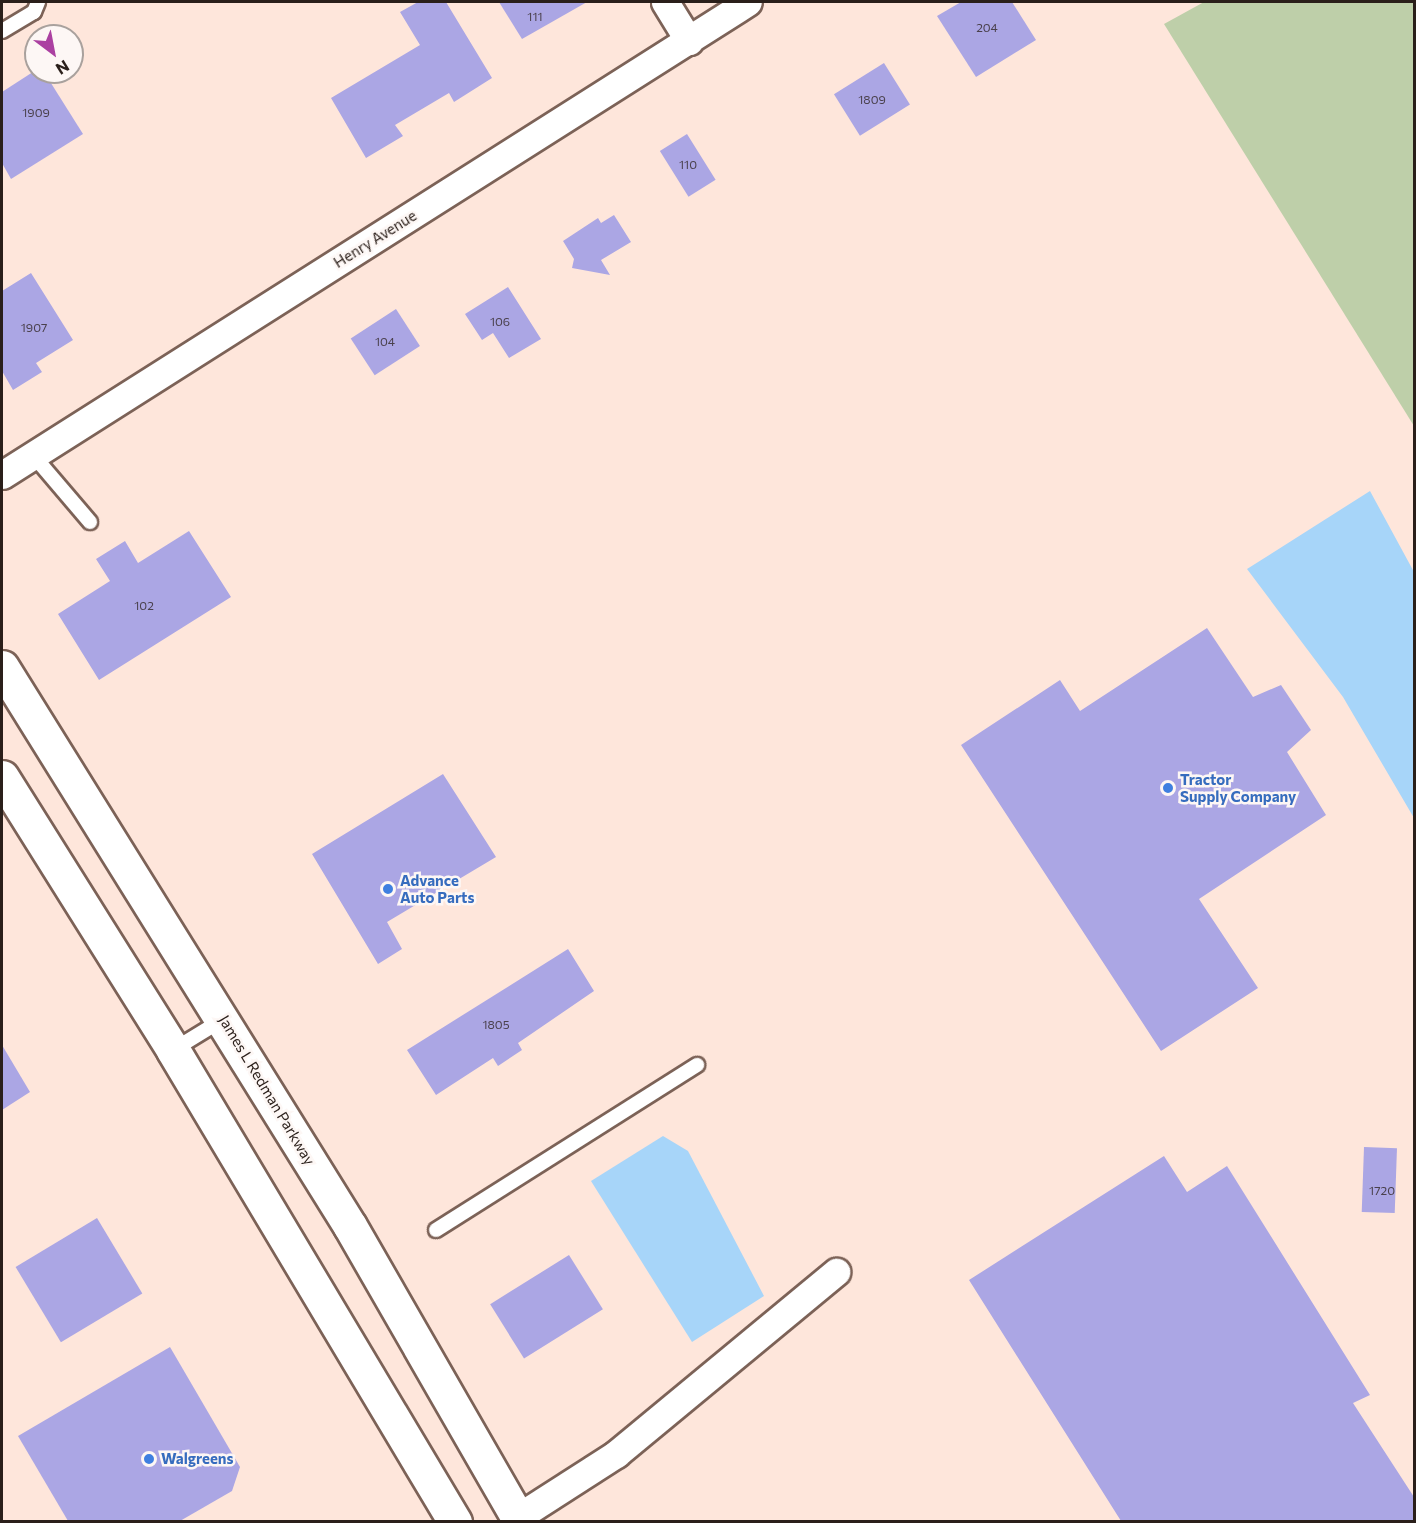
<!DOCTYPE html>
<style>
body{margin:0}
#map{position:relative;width:1416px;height:1523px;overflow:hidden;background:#fee6db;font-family:Commissioner,sans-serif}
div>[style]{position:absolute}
.green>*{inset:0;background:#becfa9}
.water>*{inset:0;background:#a7d5f9}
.building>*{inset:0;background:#aba6e4;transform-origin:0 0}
.roads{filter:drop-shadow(2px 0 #7c6257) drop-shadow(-2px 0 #7c6257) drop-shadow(0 2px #7c6257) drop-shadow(0 -2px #7c6257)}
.service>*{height:14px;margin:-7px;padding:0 7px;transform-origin:7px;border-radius:7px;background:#fff}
.minor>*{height:27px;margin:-13.5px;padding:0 13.5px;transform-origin:13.5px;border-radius:13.5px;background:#fff}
.secondary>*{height:33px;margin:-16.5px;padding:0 16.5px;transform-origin:16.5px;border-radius:16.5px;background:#fff}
.dots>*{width:16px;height:16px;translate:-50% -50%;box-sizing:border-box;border:3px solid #fdf7f5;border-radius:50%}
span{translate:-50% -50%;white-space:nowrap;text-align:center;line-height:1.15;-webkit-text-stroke:5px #fdf7f5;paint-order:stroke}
.number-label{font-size:12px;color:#4a414c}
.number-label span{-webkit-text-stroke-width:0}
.street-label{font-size:15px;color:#2a1f1a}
.shop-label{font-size:15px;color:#366cbe;font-weight:700}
.left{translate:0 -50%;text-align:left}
.frame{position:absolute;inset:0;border:3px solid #2a1f1a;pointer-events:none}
.north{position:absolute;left:24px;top:24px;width:60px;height:60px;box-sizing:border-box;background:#fdf7f5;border:2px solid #a9a19d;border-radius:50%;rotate:148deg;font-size:16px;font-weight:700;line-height:24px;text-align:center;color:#2a1f1a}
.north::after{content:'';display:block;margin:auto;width:21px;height:27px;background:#ab40a1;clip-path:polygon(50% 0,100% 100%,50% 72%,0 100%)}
</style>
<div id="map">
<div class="green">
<div style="clip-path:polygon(1204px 2px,1414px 2px,1414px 426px,1164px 24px)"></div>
</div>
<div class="water">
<div style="clip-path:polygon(1370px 491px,1414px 572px,1414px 818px,1343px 697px,1247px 569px)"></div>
<div style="clip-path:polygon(663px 1136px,688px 1151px,764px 1296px,692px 1342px,591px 1181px)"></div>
</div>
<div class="building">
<div style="clip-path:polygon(418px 2px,446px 2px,492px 78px,454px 102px,449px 93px,395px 125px,403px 136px,366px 158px,331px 98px,420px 45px,400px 12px)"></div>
<div style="clip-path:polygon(499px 2px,587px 2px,522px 39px)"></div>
<div style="clip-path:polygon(961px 2px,1012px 2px,1036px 40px,976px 77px,937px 16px)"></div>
<div style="left:884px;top:63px;width:49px;height:59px;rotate:58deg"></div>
<div style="clip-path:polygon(36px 70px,44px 72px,83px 134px,11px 179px,2px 163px,2px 92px)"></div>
<div style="left:687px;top:134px;width:54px;height:32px;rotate:58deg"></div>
<div style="clip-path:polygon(614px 215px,631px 242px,601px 260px,610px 275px,572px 268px,574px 259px,563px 241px,598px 218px,601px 223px)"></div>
<div style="clip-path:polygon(31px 273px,73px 340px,36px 363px,42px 372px,13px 390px,2px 371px,2px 291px)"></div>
<div style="clip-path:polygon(508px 287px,541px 339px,509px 358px,493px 333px,482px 340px,465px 314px)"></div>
<div style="left:396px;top:309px;width:44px;height:54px;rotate:57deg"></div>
<div style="clip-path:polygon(189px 531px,231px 597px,99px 680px,58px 614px,110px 581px,96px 559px,125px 541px,138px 563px)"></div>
<div style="clip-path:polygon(1207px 628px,1253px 697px,1281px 685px,1311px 730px,1287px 752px,1326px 815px,1199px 899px,1258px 988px,1161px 1051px,961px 745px,1060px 680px,1080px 711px)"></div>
<div style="clip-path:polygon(443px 774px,496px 857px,387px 922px,402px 949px,378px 964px,312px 854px)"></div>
<div style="clip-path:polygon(568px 949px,594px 991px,518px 1043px,522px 1050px,498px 1066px,493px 1058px,436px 1095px,407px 1050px)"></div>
<div style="clip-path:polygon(2px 1045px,30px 1092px,2px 1110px)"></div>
<div style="left:1364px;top:1147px;width:33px;height:65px;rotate:2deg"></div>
<div style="clip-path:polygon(1164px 1156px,1187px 1192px,1227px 1166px,1370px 1395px,1353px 1403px,1414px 1497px,1414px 1521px,1121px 1521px,969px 1280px)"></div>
<div style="left:97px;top:1218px;width:88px;height:95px;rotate:59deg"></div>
<div style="left:569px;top:1255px;width:64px;height:93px;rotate:58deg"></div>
<div style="clip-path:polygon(170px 1347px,240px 1467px,232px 1491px,180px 1521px,68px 1521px,18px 1436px)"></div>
</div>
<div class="roads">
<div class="service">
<div style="left:2px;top:31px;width:37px;rotate:-31deg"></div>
<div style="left:34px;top:12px;width:11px;rotate:-68deg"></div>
<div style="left:33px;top:455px;width:88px;rotate:49.6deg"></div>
<div style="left:173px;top:1050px;width:57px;rotate:-31.5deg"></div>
<div style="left:436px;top:1230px;width:309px;rotate:-32.3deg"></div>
</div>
<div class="minor">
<div style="left:665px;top:2px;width:46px;rotate:58.4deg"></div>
<div style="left:2px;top:475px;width:883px;rotate:-32.38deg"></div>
<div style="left:518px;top:1517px;width:117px;rotate:-32.7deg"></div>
<div style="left:616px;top:1454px;width:286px;rotate:-39.6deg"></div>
</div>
<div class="secondary">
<div style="left:2px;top:667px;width:658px;rotate:58.1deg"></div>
<div style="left:350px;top:1226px;width:341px;rotate:60.1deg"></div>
<div style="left:2px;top:777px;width:322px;rotate:57.9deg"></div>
<div style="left:173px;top:1050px;width:550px;rotate:59.14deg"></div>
</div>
</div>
<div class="dots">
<div style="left:1168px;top:788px;background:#3f7fe0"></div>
<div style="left:388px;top:889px;background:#3f7fe0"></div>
<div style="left:149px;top:1459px;background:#3f7fe0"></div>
</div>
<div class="number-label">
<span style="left:535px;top:17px">111</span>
<span style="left:987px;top:28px">204</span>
<span style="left:872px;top:100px">1809</span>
<span style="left:36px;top:113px">1909</span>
<span style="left:688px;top:165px">110</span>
<span style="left:500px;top:322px">106</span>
<span style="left:34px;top:328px">1907</span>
<span style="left:385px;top:342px">104</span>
<span style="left:144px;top:606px">102</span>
<span style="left:496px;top:1025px">1805</span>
<span style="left:1382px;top:1191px">1720</span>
</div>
<div class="street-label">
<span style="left:375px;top:239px;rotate:-32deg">Henry Avenue</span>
<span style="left:267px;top:1090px;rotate:59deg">James L Redman Parkway</span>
</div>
<div class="shop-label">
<span class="left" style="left:1180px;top:788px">Tractor<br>Supply Company</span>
<span class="left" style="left:400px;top:889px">Advance<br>Auto Parts</span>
<span class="left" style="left:161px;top:1459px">Walgreens</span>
</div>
<div class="frame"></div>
<div class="north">N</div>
</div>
